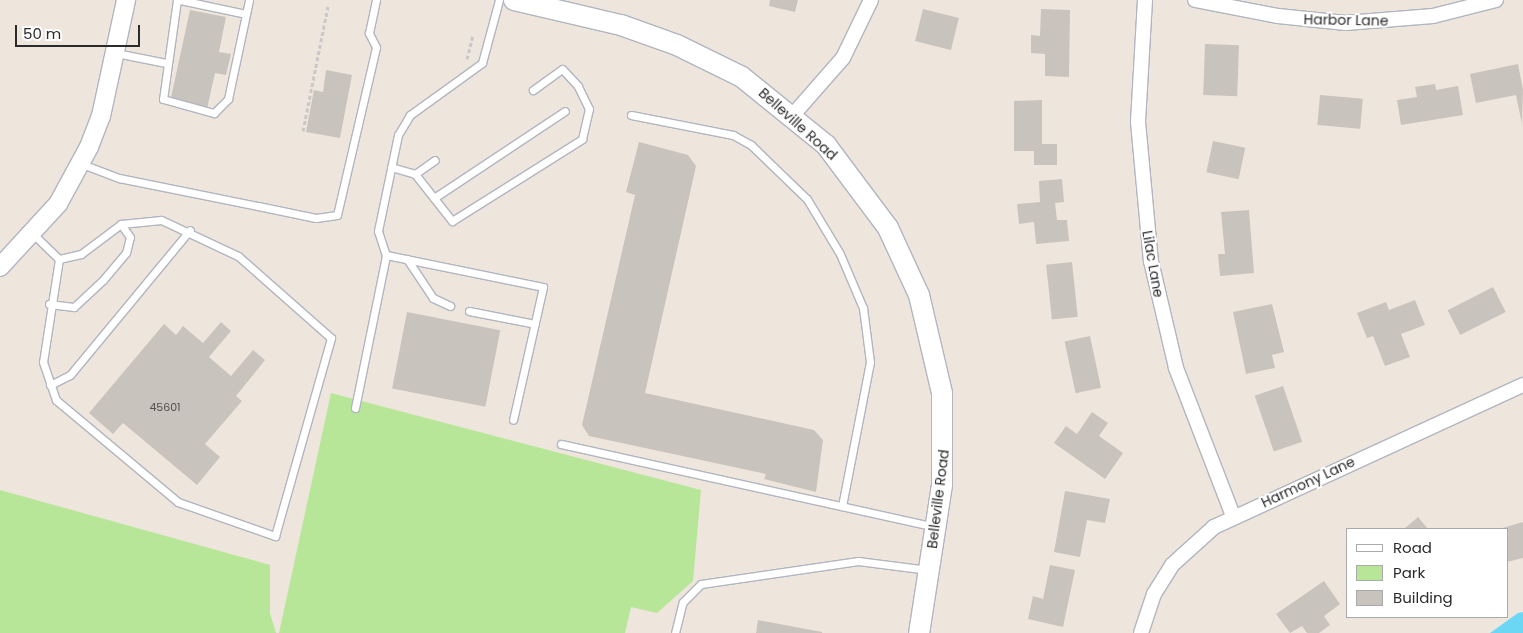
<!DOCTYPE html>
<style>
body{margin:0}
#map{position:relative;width:1523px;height:633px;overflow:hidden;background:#eee6dd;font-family:Poppins,sans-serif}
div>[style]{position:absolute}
.green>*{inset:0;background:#b7e698}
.water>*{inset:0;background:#6cd7f4}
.building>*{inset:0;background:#c9c3bd;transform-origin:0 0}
.path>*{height:3px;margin-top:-1.5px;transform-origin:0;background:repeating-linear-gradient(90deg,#c8c8c8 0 4px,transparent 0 6.5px)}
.roads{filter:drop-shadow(1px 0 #b1b5c0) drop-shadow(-1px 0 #b1b5c0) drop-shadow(0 1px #b1b5c0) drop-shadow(0 -1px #b1b5c0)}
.service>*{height:7px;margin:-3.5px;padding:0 3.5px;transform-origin:3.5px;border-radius:3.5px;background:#fff}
.minor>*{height:14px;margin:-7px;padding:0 7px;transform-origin:7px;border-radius:7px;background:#fff}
.tertiary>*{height:18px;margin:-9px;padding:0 9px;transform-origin:9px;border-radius:9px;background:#fff}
.secondary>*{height:20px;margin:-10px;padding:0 10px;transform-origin:10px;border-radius:10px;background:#fff}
span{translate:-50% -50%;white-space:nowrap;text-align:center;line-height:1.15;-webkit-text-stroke:4px #fff;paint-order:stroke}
.number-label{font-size:11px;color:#525150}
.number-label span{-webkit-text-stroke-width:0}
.street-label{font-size:14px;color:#2b2b2b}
.legend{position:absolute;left:1346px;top:528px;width:162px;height:90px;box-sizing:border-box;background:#fff;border:1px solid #aaa;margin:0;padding:6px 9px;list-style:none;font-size:15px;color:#2b2b2b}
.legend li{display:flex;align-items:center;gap:10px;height:25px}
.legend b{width:25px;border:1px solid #aaa}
.scale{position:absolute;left:15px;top:25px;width:125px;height:22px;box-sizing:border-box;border:2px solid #2b2b2b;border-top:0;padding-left:6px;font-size:15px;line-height:18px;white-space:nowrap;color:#2b2b2b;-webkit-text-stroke:4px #fff;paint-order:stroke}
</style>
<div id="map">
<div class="green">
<div style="clip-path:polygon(331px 393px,701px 490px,693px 581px,657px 613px,631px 607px,625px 633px,279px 633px)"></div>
<div style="clip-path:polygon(0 490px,270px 565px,270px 613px,276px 633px,0 633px)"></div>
</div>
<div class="water">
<div style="clip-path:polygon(1523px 612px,1523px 633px,1490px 633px,1518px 613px)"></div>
</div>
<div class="building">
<div style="clip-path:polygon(770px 0,798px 0,795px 12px,769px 6px)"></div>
<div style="left:923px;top:9px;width:37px;height:33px;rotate:14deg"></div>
<div style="clip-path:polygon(1041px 9px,1070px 10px,1069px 77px,1045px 76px,1045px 54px,1031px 53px,1031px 35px,1040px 36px)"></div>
<div style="clip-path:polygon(190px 10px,226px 17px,219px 52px,231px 54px,226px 75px,215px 73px,207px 109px,170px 102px)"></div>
<div style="left:1205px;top:44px;width:34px;height:51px;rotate:2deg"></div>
<div style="clip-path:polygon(1518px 64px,1523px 90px,1522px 124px,1516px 95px,1476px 103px,1470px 74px)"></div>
<div style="clip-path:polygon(326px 70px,352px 75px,340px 138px,306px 132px,314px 90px,323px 92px)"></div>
<div style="clip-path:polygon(1435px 84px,1436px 90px,1458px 86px,1463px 115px,1401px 125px,1397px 100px,1417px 97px,1415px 87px)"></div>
<div style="left:1320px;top:95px;width:43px;height:30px;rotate:5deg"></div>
<div style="clip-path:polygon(1042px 100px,1042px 144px,1057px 144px,1057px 165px,1034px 165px,1034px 151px,1014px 151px,1014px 101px)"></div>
<div style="left:1213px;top:141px;width:33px;height:32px;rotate:12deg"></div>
<div style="clip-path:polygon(639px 142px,688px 155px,696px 166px,645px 393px,814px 430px,823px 440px,816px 492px,764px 479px,766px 474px,589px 436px,582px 425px,635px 195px,626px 192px)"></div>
<div style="clip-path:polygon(1062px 179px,1064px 202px,1055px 203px,1057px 220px,1067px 220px,1069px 241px,1036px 244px,1034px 222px,1019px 224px,1017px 204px,1040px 202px,1039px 181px)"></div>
<div style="clip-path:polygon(1249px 210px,1254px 273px,1220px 276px,1218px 254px,1225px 254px,1221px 212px)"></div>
<div style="left:1072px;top:262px;width:55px;height:26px;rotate:84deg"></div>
<div style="left:1493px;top:287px;width:28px;height:51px;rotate:63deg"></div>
<div style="clip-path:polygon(1415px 300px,1425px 325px,1401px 334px,1410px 357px,1385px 366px,1373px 336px,1367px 338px,1357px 313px,1386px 302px,1389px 310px)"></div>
<div style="clip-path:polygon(1272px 304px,1284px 352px,1272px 355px,1275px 368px,1246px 374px,1233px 312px)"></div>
<div style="left:407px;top:312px;width:95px;height:78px;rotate:11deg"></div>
<div style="clip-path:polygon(221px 322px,231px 331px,209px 357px,231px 376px,253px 350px,265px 360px,236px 396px,242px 401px,205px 444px,220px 457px,197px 485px,123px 423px,113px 434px,89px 413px,164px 324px,176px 335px,183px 326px,203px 343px)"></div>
<div style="left:1090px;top:336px;width:53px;height:26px;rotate:78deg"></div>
<div style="left:1283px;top:386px;width:59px;height:30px;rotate:71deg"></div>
<div style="clip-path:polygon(1092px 412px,1108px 423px,1099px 436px,1123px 453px,1105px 479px,1054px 443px,1066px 426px,1077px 434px)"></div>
<div style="clip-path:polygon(1065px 491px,1110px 499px,1105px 523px,1087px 520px,1080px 557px,1054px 552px)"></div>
<div style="clip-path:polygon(1418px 517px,1428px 529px,1404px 529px)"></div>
<div style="clip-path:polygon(1523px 522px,1523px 558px,1507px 562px,1507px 529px,1499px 529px)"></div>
<div style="clip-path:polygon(1050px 565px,1075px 570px,1063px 627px,1028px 619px,1033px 596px,1043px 599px)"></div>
<div style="clip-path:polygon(1324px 581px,1340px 604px,1324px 616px,1330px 625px,1319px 633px,1307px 633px,1302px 626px,1290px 633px,1276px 614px)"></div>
<div style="clip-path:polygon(758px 620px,822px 632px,822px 633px,756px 633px)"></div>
</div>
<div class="path">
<div style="left:467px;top:59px;width:25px;rotate:-76deg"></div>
<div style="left:303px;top:131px;width:127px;rotate:-78.7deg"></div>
</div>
<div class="roads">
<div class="service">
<div style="left:177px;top:0;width:100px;rotate:98deg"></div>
<div style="left:163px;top:99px;width:53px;rotate:15.4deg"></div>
<div style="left:214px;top:113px;width:20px;rotate:-45deg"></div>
<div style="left:228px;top:99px;width:101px;rotate:-78deg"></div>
<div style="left:180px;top:0;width:67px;rotate:12deg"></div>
<div style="left:499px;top:0;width:65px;rotate:105.1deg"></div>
<div style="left:482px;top:63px;width:89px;rotate:144.2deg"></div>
<div style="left:410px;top:115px;width:23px;rotate:121deg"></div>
<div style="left:398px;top:135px;width:98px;rotate:101.8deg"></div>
<div style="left:378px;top:231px;width:25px;rotate:72deg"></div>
<div style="left:386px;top:255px;width:160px;rotate:11.5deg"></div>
<div style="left:543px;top:287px;width:136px;rotate:102.7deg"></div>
<div style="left:116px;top:53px;width:51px;rotate:11.3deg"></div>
<div style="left:631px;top:115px;width:104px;rotate:11.1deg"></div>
<div style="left:733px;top:135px;width:21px;rotate:29deg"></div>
<div style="left:751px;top:145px;width:78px;rotate:44deg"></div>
<div style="left:807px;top:199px;width:64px;rotate:59deg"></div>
<div style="left:840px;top:254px;width:59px;rotate:66.9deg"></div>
<div style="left:863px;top:308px;width:54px;rotate:82.6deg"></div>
<div style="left:870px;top:362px;width:147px;rotate:101deg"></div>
<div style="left:82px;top:164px;width:40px;rotate:21deg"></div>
<div style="left:119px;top:178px;width:142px;rotate:11.4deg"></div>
<div style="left:258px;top:206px;width:59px;rotate:11.7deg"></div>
<div style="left:316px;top:218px;width:21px;rotate:-8deg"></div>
<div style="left:337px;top:215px;width:172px;rotate:-76.9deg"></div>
<div style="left:376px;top:47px;width:16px;rotate:-117deg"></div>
<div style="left:369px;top:33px;width:34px;rotate:-78deg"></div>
<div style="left:391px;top:167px;width:25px;rotate:16deg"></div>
<div style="left:415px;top:174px;width:60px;rotate:51.8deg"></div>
<div style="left:452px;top:221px;width:154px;rotate:-32.2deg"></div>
<div style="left:582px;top:139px;width:31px;rotate:-77deg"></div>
<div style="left:589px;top:109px;width:25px;rotate:-116deg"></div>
<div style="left:578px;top:86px;width:23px;rotate:-133deg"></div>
<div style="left:562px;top:69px;width:36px;rotate:144deg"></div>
<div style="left:415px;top:174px;width:24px;rotate:-35deg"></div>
<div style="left:434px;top:198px;width:157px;rotate:-33.6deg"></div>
<div style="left:33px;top:234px;width:36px;rotate:44deg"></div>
<div style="left:59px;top:259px;width:104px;rotate:98.8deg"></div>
<div style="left:43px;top:362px;width:40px;rotate:71.1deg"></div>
<div style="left:56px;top:400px;width:159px;rotate:39.9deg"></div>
<div style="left:178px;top:502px;width:103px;rotate:19.3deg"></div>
<div style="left:275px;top:536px;width:206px;rotate:-74.2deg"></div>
<div style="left:331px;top:338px;width:124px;rotate:-138.6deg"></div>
<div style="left:238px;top:256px;width:85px;rotate:-154.9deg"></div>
<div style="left:161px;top:220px;width:40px;rotate:174.3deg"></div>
<div style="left:121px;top:224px;width:50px;rotate:143.1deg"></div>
<div style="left:81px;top:254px;width:23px;rotate:167deg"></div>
<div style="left:407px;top:259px;width:47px;rotate:56.3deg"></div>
<div style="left:433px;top:298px;width:19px;rotate:25deg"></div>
<div style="left:49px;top:304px;width:25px;rotate:7deg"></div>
<div style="left:74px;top:307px;width:40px;rotate:-43deg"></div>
<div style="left:103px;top:280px;width:35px;rotate:-50deg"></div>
<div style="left:126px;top:253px;width:16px;rotate:-76deg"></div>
<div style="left:130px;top:237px;width:16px;rotate:-125deg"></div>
<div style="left:469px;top:311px;width:67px;rotate:11.1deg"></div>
<div style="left:50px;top:385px;width:22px;rotate:-27deg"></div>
<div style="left:70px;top:375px;width:188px;rotate:-50.4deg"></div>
<div style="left:355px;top:408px;width:156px;rotate:-78.5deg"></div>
<div style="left:561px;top:444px;width:382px;rotate:12.5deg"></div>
<div style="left:675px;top:633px;width:32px;rotate:-76deg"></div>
<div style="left:683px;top:602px;width:25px;rotate:-45deg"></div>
<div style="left:701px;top:584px;width:159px;rotate:-8.3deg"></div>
<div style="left:858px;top:561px;width:71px;rotate:7.3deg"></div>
</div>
<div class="minor">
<div style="left:1145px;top:0;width:122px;rotate:93.3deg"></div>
<div style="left:1138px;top:122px;width:140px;rotate:84.7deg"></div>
<div style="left:1151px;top:261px;width:110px;rotate:76.8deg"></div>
<div style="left:1176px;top:368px;width:159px;rotate:68.9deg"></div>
<div style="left:1195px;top:0;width:85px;rotate:10.9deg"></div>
<div style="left:1278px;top:16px;width:68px;rotate:5.9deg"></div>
<div style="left:1346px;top:23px;width:87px;rotate:-4.6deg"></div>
<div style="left:1433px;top:16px;width:65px;rotate:-14.3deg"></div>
<div style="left:792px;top:116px;width:77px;rotate:-48.7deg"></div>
<div style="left:843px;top:58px;width:64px;rotate:-64.2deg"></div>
<div style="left:1141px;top:633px;width:41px;rotate:-71.6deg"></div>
<div style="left:1154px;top:594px;width:34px;rotate:-58deg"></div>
<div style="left:1172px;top:565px;width:57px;rotate:-42.1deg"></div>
<div style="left:1214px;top:527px;width:340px;rotate:-24.7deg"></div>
</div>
<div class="tertiary">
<div style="left:0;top:267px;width:86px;rotate:-47.4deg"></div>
<div style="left:58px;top:204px;width:65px;rotate:-61.5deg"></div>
<div style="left:89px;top:147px;width:33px;rotate:-69deg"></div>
<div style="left:101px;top:116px;width:119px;rotate:-77.8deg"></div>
</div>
<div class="secondary">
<div style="left:514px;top:0;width:110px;rotate:13.2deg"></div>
<div style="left:621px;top:25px;width:59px;rotate:19.7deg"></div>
<div style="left:677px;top:45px;width:72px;rotate:26.2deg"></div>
<div style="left:742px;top:77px;width:108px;rotate:39deg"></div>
<div style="left:826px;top:145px;width:104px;rotate:53.2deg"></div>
<div style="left:888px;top:228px;width:74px;rotate:65.2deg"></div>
<div style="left:919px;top:295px;width:101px;rotate:76.8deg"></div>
<div style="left:942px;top:393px;width:92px;rotate:90deg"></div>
<div style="left:942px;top:485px;width:150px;rotate:98.8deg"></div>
</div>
</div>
<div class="number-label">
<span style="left:165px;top:407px">45601</span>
</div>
<div class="street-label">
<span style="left:1346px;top:20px;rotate:1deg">Harbor Lane</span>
<span style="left:798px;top:124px;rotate:42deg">Belleville Road</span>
<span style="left:1153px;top:264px;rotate:80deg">Lilac Lane</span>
<span style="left:1308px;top:482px;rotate:-25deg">Harmony Lane</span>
<span style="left:938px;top:499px;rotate:-83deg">Belleville Road</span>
</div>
<ul class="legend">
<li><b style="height:6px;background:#fff"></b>Road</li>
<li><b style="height:14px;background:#b7e698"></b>Park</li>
<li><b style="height:14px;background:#c9c3bd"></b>Building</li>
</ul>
<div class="scale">50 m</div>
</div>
